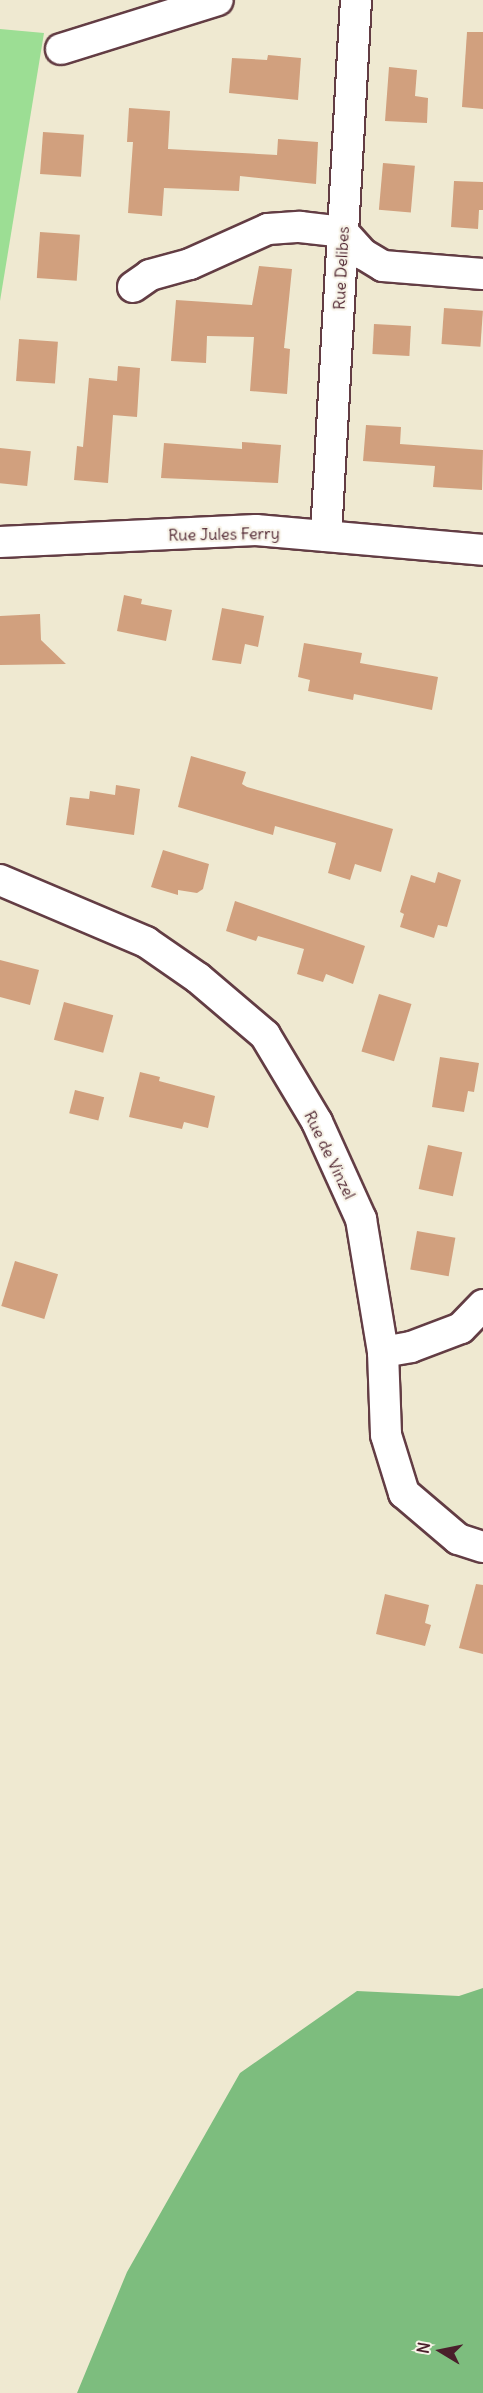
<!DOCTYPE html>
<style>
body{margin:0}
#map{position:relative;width:483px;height:2393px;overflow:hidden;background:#efe9d1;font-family:Delius,sans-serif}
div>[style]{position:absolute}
.green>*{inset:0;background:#9cde94}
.forest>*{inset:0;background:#7dbd7e}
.building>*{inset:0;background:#d1a07e;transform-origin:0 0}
.roads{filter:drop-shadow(2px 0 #633d44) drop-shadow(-2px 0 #633d44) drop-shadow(0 2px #633d44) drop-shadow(0 -2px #633d44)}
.street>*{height:30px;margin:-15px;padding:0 15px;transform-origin:15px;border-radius:15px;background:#fff}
span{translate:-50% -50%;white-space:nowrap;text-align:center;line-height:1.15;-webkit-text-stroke:4.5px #f7f3e8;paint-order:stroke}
.street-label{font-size:16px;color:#4a1f2b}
.north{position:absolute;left:411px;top:2321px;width:60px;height:60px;-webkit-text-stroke:4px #f7f3e8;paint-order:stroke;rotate:280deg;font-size:16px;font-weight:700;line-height:24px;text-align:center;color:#4a1f2b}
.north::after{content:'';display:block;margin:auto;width:21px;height:27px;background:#4a1f2b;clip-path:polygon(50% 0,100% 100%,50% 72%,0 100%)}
</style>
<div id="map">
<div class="green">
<div style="clip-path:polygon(0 29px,44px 33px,0 301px)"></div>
</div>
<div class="forest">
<div style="clip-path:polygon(483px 1988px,483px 2393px,77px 2393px,127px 2272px,240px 2073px,357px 1991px,459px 1996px)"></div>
</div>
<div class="building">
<div style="clip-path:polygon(467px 32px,483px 32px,483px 109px,462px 107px)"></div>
<div style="clip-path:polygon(268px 55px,301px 58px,298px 100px,229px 93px,232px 58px,267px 60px)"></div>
<div style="clip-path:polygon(389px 67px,417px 70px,415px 96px,428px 98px,427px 123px,385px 121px)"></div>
<div style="clip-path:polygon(129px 108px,170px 111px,168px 149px,277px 155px,278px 139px,318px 142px,316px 184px,240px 176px,239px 191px,164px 188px,162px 216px,128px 213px,133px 142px,127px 142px)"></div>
<div style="left:43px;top:132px;width:41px;height:42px;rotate:4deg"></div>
<div style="left:383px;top:163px;width:32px;height:47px;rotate:5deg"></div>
<div style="clip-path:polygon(454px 181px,483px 182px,483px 210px,479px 210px,478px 229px,451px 227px)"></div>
<div style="left:40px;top:232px;width:40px;height:46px;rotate:4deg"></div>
<div style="clip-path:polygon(259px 266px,292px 269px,284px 348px,290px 349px,287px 394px,250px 391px,254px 337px,207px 336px,206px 363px,171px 361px,176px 300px,252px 305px)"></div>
<div style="left:444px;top:308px;width:39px;height:36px;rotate:4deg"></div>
<div style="left:374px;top:324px;width:37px;height:30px;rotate:3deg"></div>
<div style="left:19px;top:339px;width:39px;height:42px;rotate:4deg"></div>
<div style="clip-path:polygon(118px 366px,140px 368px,137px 417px,113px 415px,108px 483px,74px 480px,77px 446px,83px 447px,89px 378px,117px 381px)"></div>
<div style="clip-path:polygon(366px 425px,401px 427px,400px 444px,483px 450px,482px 490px,433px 487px,435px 466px,363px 461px)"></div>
<div style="clip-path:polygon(242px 442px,281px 445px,278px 483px,161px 478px,164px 443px,242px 449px)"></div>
<div style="left:0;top:448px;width:31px;height:35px;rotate:6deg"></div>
<div style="clip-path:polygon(124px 595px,142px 599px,141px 604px,172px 610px,166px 641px,117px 631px)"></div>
<div style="clip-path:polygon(222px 608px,264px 616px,258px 647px,245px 644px,241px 664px,212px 660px)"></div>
<div style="clip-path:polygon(40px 614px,41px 640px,66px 664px,0 665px,0 616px)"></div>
<div style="clip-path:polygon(304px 643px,362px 653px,360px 663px,438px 677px,432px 710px,354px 694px,353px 700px,308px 691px,310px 680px,298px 677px)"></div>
<div style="clip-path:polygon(191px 756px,246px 772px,242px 784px,247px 787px,393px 829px,381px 872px,355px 864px,350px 880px,328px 873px,336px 843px,275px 826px,273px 835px,178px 807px)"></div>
<div style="clip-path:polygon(116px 785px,140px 789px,134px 835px,66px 825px,70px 797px,89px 799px,90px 791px,115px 795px)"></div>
<div style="clip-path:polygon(163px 850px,209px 864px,203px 889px,197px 893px,178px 890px,178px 895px,151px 887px)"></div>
<div style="clip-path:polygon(438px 872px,461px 880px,447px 927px,438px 925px,434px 938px,400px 927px,404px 914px,400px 912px,411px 875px,435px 883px)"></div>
<div style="clip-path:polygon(235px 901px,365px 946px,353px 984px,326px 974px,323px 982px,297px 974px,304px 949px,258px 936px,256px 941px,226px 931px)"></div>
<div style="clip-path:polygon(0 960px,39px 970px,30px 1005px,0 997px)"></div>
<div style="left:379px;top:994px;width:34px;height:60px;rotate:17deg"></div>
<div style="left:64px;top:1002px;width:51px;height:39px;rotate:15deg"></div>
<div style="clip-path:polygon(440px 1057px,479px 1063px,474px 1092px,468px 1091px,464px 1112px,432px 1107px)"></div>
<div style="clip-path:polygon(140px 1072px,160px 1077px,159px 1081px,215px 1096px,208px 1128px,184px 1122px,182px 1129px,129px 1117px)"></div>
<div style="left:75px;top:1090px;width:30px;height:24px;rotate:14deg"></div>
<div style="left:428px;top:1145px;width:35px;height:45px;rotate:12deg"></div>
<div style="left:417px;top:1231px;width:39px;height:39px;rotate:10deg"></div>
<div style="left:15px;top:1261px;width:45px;height:47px;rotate:17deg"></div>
<div style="clip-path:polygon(476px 1584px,483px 1585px,483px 1654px,459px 1648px)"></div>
<div style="clip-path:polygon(385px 1594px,429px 1605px,425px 1623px,431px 1625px,425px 1646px,376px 1634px)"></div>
</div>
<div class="roads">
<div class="street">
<div style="left:61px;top:49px;width:164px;rotate:-17.3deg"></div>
<div style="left:133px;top:287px;width:21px;rotate:-35deg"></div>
<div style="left:150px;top:275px;width:41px;rotate:-15.4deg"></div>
<div style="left:190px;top:264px;width:85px;rotate:-24.2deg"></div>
<div style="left:268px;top:229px;width:32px;rotate:-4deg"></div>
<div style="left:300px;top:227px;width:43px;rotate:6.6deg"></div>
<div style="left:343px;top:232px;width:30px;rotate:48deg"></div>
<div style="left:363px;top:254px;width:23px;rotate:31deg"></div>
<div style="left:383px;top:266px;width:100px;rotate:4.6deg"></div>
<div style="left:326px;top:536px;width:537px;rotate:-86.8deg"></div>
<div style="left:0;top:542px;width:256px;rotate:-2.7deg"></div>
<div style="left:256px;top:530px;width:228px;rotate:5deg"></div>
<div style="left:0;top:880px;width:159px;rotate:23deg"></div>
<div style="left:146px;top:942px;width:63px;rotate:34.7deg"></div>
<div style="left:198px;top:978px;width:88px;rotate:40.4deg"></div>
<div style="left:265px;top:1035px;width:101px;rotate:59.1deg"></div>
<div style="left:317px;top:1122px;width:107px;rotate:65.6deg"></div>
<div style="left:361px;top:1219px;width:135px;rotate:80.6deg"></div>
<div style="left:383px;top:1352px;width:83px;rotate:87.9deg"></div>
<div style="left:386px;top:1435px;width:61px;rotate:72.8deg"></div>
<div style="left:404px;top:1493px;width:71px;rotate:40.4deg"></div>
<div style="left:458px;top:1539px;width:26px;rotate:18deg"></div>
<div style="left:383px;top:1352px;width:28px;rotate:-10deg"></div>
<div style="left:411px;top:1347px;width:53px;rotate:-20.8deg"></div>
<div style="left:461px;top:1328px;width:32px;rotate:-46deg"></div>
</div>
</div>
<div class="street-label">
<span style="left:341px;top:268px;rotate:-87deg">Rue Delibes</span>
<span style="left:224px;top:534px;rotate:-1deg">Rue Jules Ferry</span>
<span style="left:330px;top:1155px;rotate:64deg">Rue de Vinzel</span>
</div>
<div class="north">N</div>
</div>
